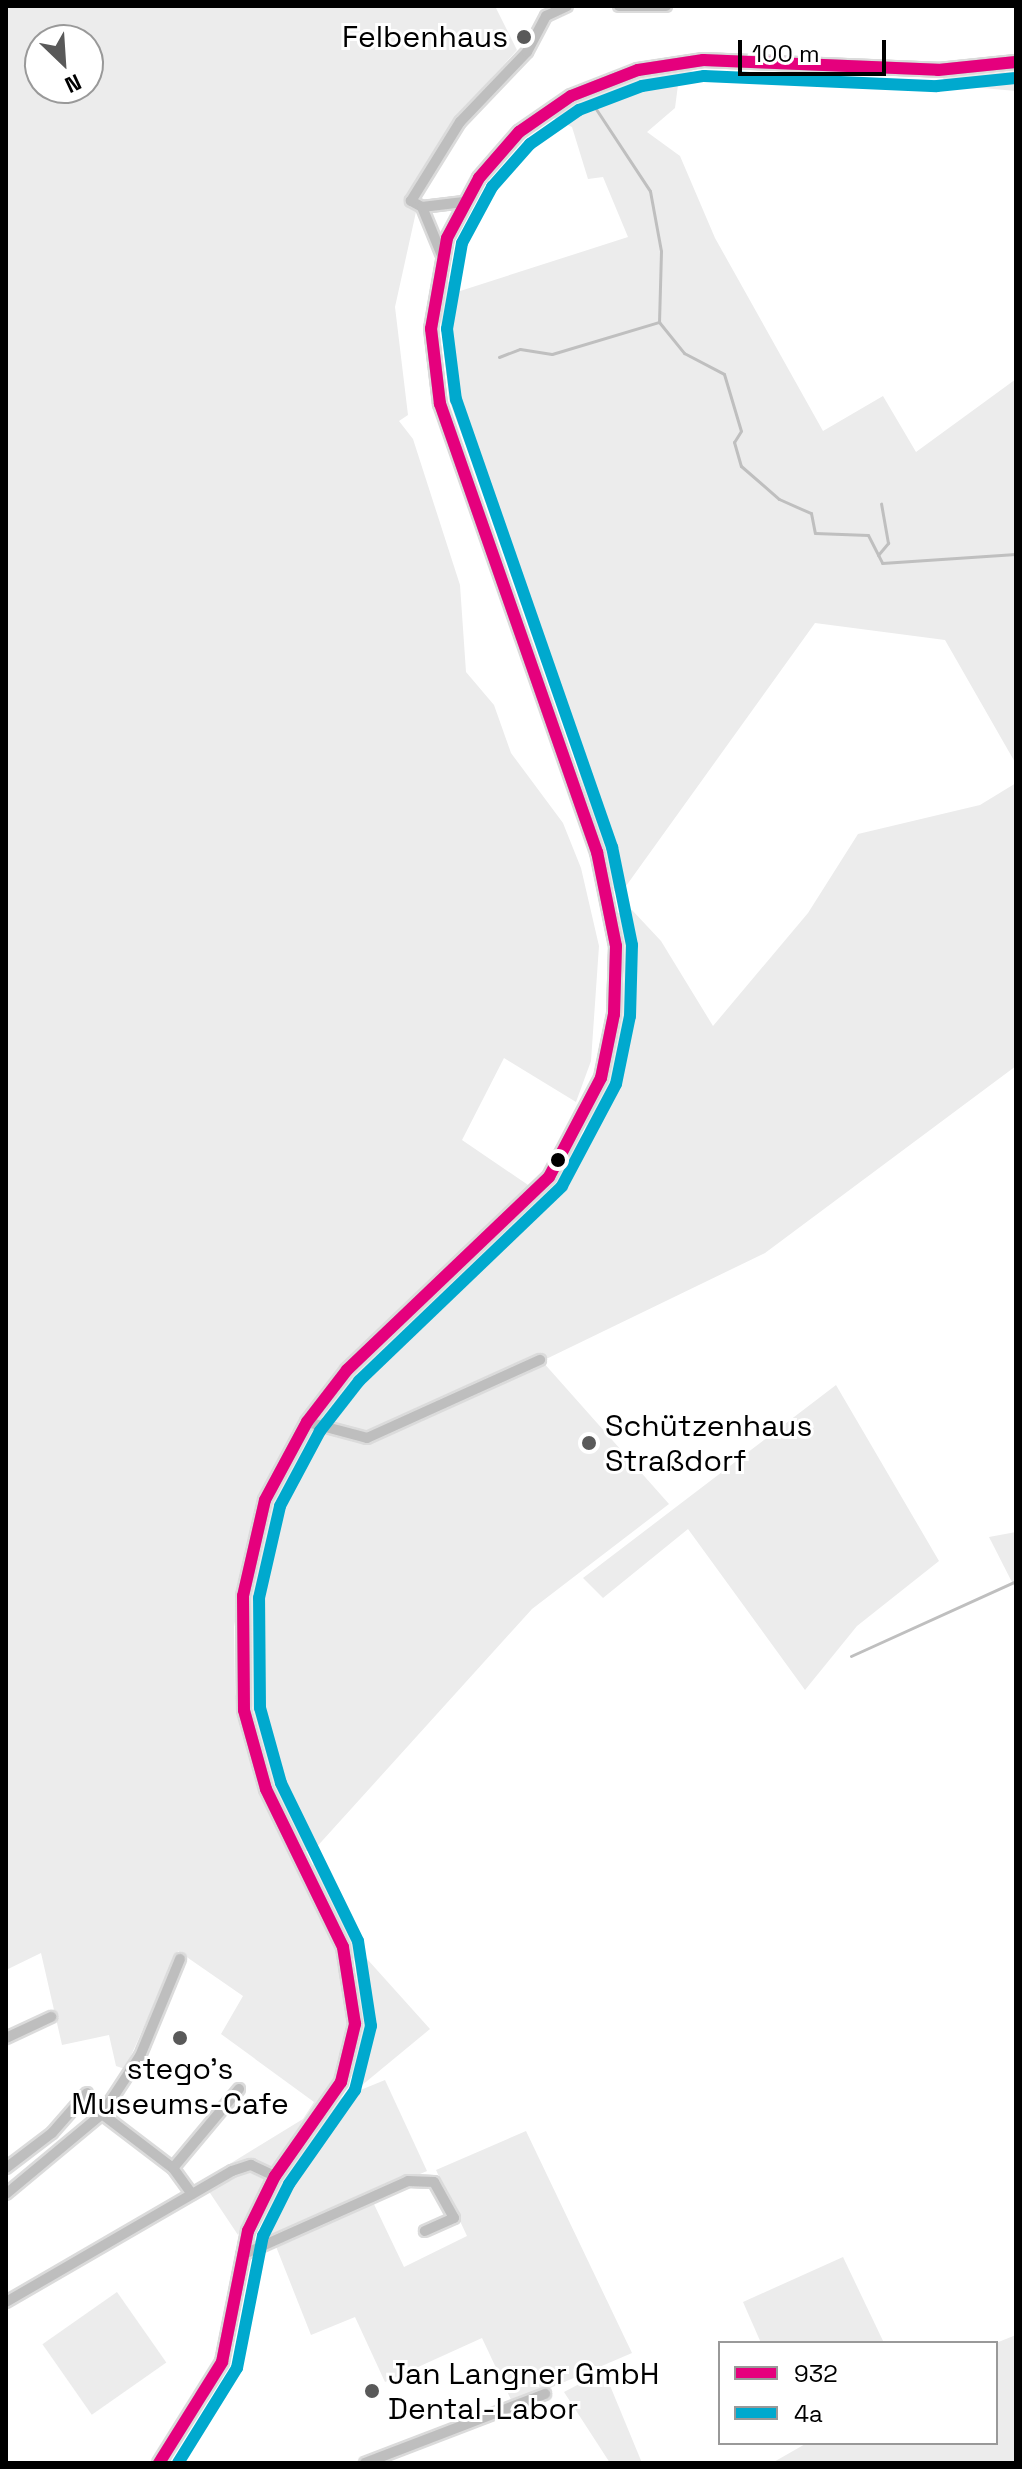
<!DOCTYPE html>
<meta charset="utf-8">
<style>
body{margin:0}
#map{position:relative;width:1022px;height:2469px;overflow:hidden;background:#fff;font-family:"Space Grotesk",sans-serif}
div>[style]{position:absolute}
.green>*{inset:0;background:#ececec;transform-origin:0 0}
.stream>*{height:3px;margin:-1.5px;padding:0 1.5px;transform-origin:1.5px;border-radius:1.5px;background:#bfbfbf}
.roads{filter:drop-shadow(2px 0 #dbdbdb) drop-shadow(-2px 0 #dbdbdb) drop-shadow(0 2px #dbdbdb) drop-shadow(0 -2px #dbdbdb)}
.minor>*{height:10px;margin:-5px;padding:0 5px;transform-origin:5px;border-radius:5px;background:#bebebe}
.major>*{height:12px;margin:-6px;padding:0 6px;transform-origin:6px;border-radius:6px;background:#bebebe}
.bus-1>*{height:12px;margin:-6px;padding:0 6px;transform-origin:6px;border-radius:6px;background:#e5007d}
.bus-2>*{height:12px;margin:-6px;padding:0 6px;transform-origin:6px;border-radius:6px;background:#00a9ce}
.dots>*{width:22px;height:22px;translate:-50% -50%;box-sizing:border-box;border:4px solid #fff;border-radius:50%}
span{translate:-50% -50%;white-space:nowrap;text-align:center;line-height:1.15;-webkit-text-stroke:6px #fff;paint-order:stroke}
.poi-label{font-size:30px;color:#000}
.right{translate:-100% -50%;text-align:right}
.left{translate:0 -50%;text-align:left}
.frame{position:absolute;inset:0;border:8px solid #000;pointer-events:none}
.legend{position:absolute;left:718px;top:2341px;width:280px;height:104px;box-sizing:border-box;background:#fff;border:2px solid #999;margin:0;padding:10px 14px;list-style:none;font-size:24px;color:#000}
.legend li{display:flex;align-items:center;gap:16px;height:40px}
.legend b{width:40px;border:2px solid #999}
.north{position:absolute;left:24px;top:24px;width:80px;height:80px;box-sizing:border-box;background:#fff;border:2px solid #999;border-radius:50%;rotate:155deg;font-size:22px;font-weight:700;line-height:32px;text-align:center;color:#000}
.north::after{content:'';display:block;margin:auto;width:28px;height:36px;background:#595959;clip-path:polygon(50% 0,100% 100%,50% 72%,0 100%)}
.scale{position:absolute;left:738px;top:40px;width:148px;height:36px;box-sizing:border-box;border:4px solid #000;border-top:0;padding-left:10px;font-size:24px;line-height:28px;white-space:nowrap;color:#000;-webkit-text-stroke:6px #fff;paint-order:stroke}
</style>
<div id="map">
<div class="green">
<div style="clip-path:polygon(evenodd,6px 6px,495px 6px,517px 50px,469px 103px,407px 199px,416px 212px,395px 307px,408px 415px,399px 421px,413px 439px,460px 585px,466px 672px,494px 705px,511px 753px,563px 823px,581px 868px,599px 946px,591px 1061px,576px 1102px,504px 1058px,462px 1140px,531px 1187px,335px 1374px,275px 1469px,249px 1540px,234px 1627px,235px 1692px,246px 1744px,335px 1937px,351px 2016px,336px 2079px,269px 2175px,238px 2235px,202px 2181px,303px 2119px,314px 2102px,221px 2034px,243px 1996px,178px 1951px,125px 2069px,116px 2066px,109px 2035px,62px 2045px,41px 1953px,6px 1970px,6px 6px,40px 40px,88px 40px,88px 88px,40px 88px,40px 40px)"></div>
<div style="clip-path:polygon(669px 69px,694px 69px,678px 85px,675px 108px,647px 132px,680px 156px,715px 238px,823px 431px,883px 396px,916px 452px,1016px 379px,1016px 764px,945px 640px,815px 623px,621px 893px,614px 891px,545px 657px,449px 400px,440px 314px,446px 279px,457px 292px,628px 237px,603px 177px,588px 179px,572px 127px,550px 116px,621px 79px)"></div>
<div style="clip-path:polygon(1016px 71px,1016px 91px,949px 85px,942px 77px)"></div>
<div style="clip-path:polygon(1016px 783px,1016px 1066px,765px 1253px,542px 1361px,669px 1504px,532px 1609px,313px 1851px,303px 1851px,267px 1772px,247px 1684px,248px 1602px,268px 1509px,332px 1394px,394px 1328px,515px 1222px,584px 1132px,618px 1031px,624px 975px,618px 913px,632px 910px,661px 941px,713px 1026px,808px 913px,858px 834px,980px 805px)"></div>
<div style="clip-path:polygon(836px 1385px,939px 1561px,857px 1626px,805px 1690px,688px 1529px,603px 1598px,583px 1578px)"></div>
<div style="clip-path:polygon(1016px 1532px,1016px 1590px,989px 1537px)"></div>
<div style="clip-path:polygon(320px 1850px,359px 1950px,430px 2029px,361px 2086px,351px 2076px,361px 2022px,355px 1962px,312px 1867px)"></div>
<div style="clip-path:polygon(385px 2080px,427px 2171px,253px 2246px,278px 2184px,341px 2098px)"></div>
<div style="clip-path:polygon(526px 2131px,632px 2353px,513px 2404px,482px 2338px,385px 2382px,355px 2317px,311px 2335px,275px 2244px,372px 2200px,404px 2267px,467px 2236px,436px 2170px)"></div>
<div style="clip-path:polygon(843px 2257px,884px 2343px,761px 2343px,743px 2302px)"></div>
<div style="left:117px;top:2292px;width:86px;height:91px;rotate:55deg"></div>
<div style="clip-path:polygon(1016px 2335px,1016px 2463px,772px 2463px,807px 2443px,996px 2443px,996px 2343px)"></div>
<div style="clip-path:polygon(604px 2371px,642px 2463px,610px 2463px,564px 2392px)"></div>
</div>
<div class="stream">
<div style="left:596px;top:109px;width:98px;rotate:56.6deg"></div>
<div style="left:650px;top:191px;width:61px;rotate:79.6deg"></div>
<div style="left:661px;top:251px;width:71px;rotate:91.6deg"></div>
<div style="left:659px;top:322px;width:40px;rotate:51deg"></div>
<div style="left:684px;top:353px;width:45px;rotate:27.7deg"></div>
<div style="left:724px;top:374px;width:59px;rotate:73.4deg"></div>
<div style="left:741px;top:431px;width:13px;rotate:122deg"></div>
<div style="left:734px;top:442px;width:25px;rotate:74deg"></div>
<div style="left:741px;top:466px;width:50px;rotate:41deg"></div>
<div style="left:779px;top:499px;width:35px;rotate:24deg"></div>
<div style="left:811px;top:513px;width:20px;rotate:79deg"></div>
<div style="left:815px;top:533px;width:53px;rotate:2.2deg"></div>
<div style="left:868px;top:535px;width:31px;rotate:63deg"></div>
<div style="left:882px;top:563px;width:134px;rotate:-3.8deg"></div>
<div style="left:499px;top:357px;width:22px;rotate:-21deg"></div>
<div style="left:520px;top:349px;width:32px;rotate:9deg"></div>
<div style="left:552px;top:354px;width:112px;rotate:-16.7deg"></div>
<div style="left:878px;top:555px;width:16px;rotate:-50deg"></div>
<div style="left:888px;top:543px;width:40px;rotate:-100deg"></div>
<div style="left:851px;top:1656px;width:181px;rotate:-24.4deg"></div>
</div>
<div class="roads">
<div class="minor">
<div style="left:619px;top:6px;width:47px"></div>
<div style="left:422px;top:207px;width:13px;rotate:-151deg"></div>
<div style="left:411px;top:201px;width:93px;rotate:-58.2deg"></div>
<div style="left:460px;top:122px;width:97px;rotate:-46.3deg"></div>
<div style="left:527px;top:52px;width:41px;rotate:-62.2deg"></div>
<div style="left:546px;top:16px;width:23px;rotate:-25deg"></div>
<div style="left:422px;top:207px;width:50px;rotate:67.6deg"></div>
<div style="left:422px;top:207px;width:42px;rotate:-6.8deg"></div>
<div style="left:307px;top:1422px;width:62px;rotate:14.9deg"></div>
<div style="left:367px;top:1438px;width:190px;rotate:-24.3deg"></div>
<div style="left:6px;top:2038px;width:50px;rotate:-25deg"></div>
<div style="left:102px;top:2114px;width:89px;rotate:37.3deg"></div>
<div style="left:173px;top:2168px;width:32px;rotate:54deg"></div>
<div style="left:6px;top:2168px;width:58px;rotate:-37.3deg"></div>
<div style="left:52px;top:2133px;width:53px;rotate:-48.8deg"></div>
<div style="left:173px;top:2168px;width:103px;rotate:-50.1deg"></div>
<div style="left:6px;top:2194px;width:125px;rotate:-39.8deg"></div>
<div style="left:102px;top:2114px;width:69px;rotate:-56.8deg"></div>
<div style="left:140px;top:2056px;width:105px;rotate:-67.6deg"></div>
<div style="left:242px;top:2255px;width:182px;rotate:-24deg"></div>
<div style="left:408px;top:2181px;width:26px;rotate:2deg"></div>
<div style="left:434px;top:2182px;width:41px;rotate:60.9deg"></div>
<div style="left:454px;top:2218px;width:32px;rotate:156deg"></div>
<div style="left:6px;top:2302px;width:261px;rotate:-30.1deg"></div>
<div style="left:232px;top:2171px;width:20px;rotate:-18deg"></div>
<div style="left:251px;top:2165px;width:26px;rotate:25deg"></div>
<div style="left:365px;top:2463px;width:193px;rotate:-21deg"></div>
</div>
<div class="major">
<div style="left:159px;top:2463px;width:119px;rotate:-58deg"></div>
<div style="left:222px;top:2362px;width:134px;rotate:-78.8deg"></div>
<div style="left:248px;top:2231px;width:61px;rotate:-63.9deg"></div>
<div style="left:275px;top:2176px;width:115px;rotate:-54.9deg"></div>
<div style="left:341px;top:2082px;width:60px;rotate:-76.4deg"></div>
<div style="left:355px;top:2024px;width:78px;rotate:-98.9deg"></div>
<div style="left:343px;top:1947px;width:176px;rotate:-116deg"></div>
<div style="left:266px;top:1789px;width:82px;rotate:-105.6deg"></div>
<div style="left:244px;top:1710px;width:114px;rotate:-90.5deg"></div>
<div style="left:243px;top:1596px;width:98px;rotate:-77.1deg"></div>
<div style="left:265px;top:1500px;width:89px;rotate:-61.7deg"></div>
<div style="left:307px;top:1422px;width:66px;rotate:-52.4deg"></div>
<div style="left:347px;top:1370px;width:279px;rotate:-43.7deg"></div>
<div style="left:549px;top:1177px;width:112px;rotate:-62.3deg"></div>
<div style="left:601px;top:1078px;width:65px;rotate:-78.5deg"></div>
<div style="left:614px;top:1014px;width:68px;rotate:-88.3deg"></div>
<div style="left:616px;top:946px;width:96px;rotate:-101.4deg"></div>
<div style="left:597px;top:852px;width:475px;rotate:-109.3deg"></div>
<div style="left:440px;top:404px;width:76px;rotate:-96.8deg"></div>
<div style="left:431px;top:329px;width:92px;rotate:-80deg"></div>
<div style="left:447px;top:238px;width:68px;rotate:-61.9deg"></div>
<div style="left:479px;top:178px;width:61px;rotate:-49deg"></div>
<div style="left:519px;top:132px;width:63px;rotate:-34.7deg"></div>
<div style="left:571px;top:96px;width:72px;rotate:-21.2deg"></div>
<div style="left:638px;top:70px;width:66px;rotate:-8.7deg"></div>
<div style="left:703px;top:60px;width:235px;rotate:2.4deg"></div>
<div style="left:938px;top:70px;width:78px;rotate:-5.9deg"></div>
</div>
</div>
<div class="bus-1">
<div style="left:159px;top:2463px;width:119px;rotate:-58deg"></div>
<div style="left:222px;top:2362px;width:134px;rotate:-78.8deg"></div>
<div style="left:248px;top:2231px;width:61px;rotate:-63.9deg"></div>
<div style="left:275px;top:2176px;width:115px;rotate:-54.9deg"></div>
<div style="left:341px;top:2082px;width:60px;rotate:-76.4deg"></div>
<div style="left:355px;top:2024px;width:78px;rotate:-98.9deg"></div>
<div style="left:343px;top:1947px;width:176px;rotate:-116deg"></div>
<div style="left:266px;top:1789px;width:82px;rotate:-105.6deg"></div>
<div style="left:244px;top:1710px;width:114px;rotate:-90.5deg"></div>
<div style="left:243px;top:1596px;width:98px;rotate:-77.1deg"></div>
<div style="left:265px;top:1500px;width:89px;rotate:-61.7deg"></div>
<div style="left:307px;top:1422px;width:66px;rotate:-52.4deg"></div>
<div style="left:347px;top:1370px;width:279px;rotate:-43.7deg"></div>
<div style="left:549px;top:1177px;width:112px;rotate:-62.3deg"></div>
<div style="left:601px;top:1078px;width:65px;rotate:-78.5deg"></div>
<div style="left:614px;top:1014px;width:68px;rotate:-88.3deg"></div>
<div style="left:616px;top:946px;width:96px;rotate:-101.4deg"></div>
<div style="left:597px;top:852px;width:475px;rotate:-109.3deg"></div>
<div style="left:440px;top:404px;width:76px;rotate:-96.8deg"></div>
<div style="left:431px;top:329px;width:92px;rotate:-80deg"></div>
<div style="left:447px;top:238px;width:68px;rotate:-61.9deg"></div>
<div style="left:479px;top:178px;width:61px;rotate:-49deg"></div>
<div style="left:519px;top:132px;width:63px;rotate:-34.7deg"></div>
<div style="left:571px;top:96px;width:72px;rotate:-21.2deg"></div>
<div style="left:638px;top:70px;width:66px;rotate:-8.7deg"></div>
<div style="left:703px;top:60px;width:235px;rotate:2.4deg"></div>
<div style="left:938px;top:70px;width:78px;rotate:-5.9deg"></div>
</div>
<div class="bus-2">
<div style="left:178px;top:2463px;width:112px;rotate:-58.2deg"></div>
<div style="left:237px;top:2368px;width:135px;rotate:-78.9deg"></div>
<div style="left:263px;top:2236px;width:58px;rotate:-63.4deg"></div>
<div style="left:289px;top:2184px;width:115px;rotate:-54.9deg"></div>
<div style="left:355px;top:2090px;width:66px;rotate:-76deg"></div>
<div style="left:371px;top:2026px;width:86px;rotate:-98.7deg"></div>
<div style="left:358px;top:1941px;width:176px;rotate:-116deg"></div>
<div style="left:281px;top:1783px;width:78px;rotate:-105.6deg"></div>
<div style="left:260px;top:1708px;width:110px;rotate:-90.5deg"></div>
<div style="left:259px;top:1598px;width:94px;rotate:-77.1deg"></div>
<div style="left:280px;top:1506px;width:85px;rotate:-61.9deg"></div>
<div style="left:320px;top:1431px;width:63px;rotate:-52deg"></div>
<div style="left:359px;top:1381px;width:281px;rotate:-43.8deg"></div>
<div style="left:562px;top:1186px;width:115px;rotate:-62.1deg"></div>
<div style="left:616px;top:1084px;width:69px;rotate:-78.4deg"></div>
<div style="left:630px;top:1016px;width:71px;rotate:-88.4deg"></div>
<div style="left:632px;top:945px;width:100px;rotate:-101.5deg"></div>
<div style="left:612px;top:847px;width:473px;rotate:-109.2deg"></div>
<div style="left:456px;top:400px;width:72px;rotate:-97.2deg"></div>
<div style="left:447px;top:329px;width:87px;rotate:-80.1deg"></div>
<div style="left:462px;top:243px;width:64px;rotate:-61.8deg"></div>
<div style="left:492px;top:187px;width:57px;rotate:-48.5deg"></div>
<div style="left:530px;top:144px;width:60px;rotate:-34.8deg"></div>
<div style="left:579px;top:110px;width:67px;rotate:-20.9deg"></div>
<div style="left:642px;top:86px;width:63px;rotate:-9.2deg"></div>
<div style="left:704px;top:76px;width:233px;rotate:2.5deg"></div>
<div style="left:937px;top:86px;width:79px;rotate:-5.8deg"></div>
</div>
<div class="dots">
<div style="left:524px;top:37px;background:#595959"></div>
<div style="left:558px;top:1160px;background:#000"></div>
<div style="left:589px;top:1443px;background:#595959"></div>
<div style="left:180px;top:2038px;background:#595959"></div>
<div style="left:372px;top:2391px;background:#595959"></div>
</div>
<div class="poi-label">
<span class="right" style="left:508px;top:37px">Felbenhaus</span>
<span class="left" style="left:605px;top:1443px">Schützenhaus<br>Straßdorf</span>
<span style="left:180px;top:2086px">stego's<br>Museums-Cafe</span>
<span class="left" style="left:388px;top:2391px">Jan Langner GmbH<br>Dental-Labor</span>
</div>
<div class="frame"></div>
<ul class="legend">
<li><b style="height:10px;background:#e5007d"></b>932</li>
<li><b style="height:10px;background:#00a9ce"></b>4a</li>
</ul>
<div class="north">N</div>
<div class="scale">100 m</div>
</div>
